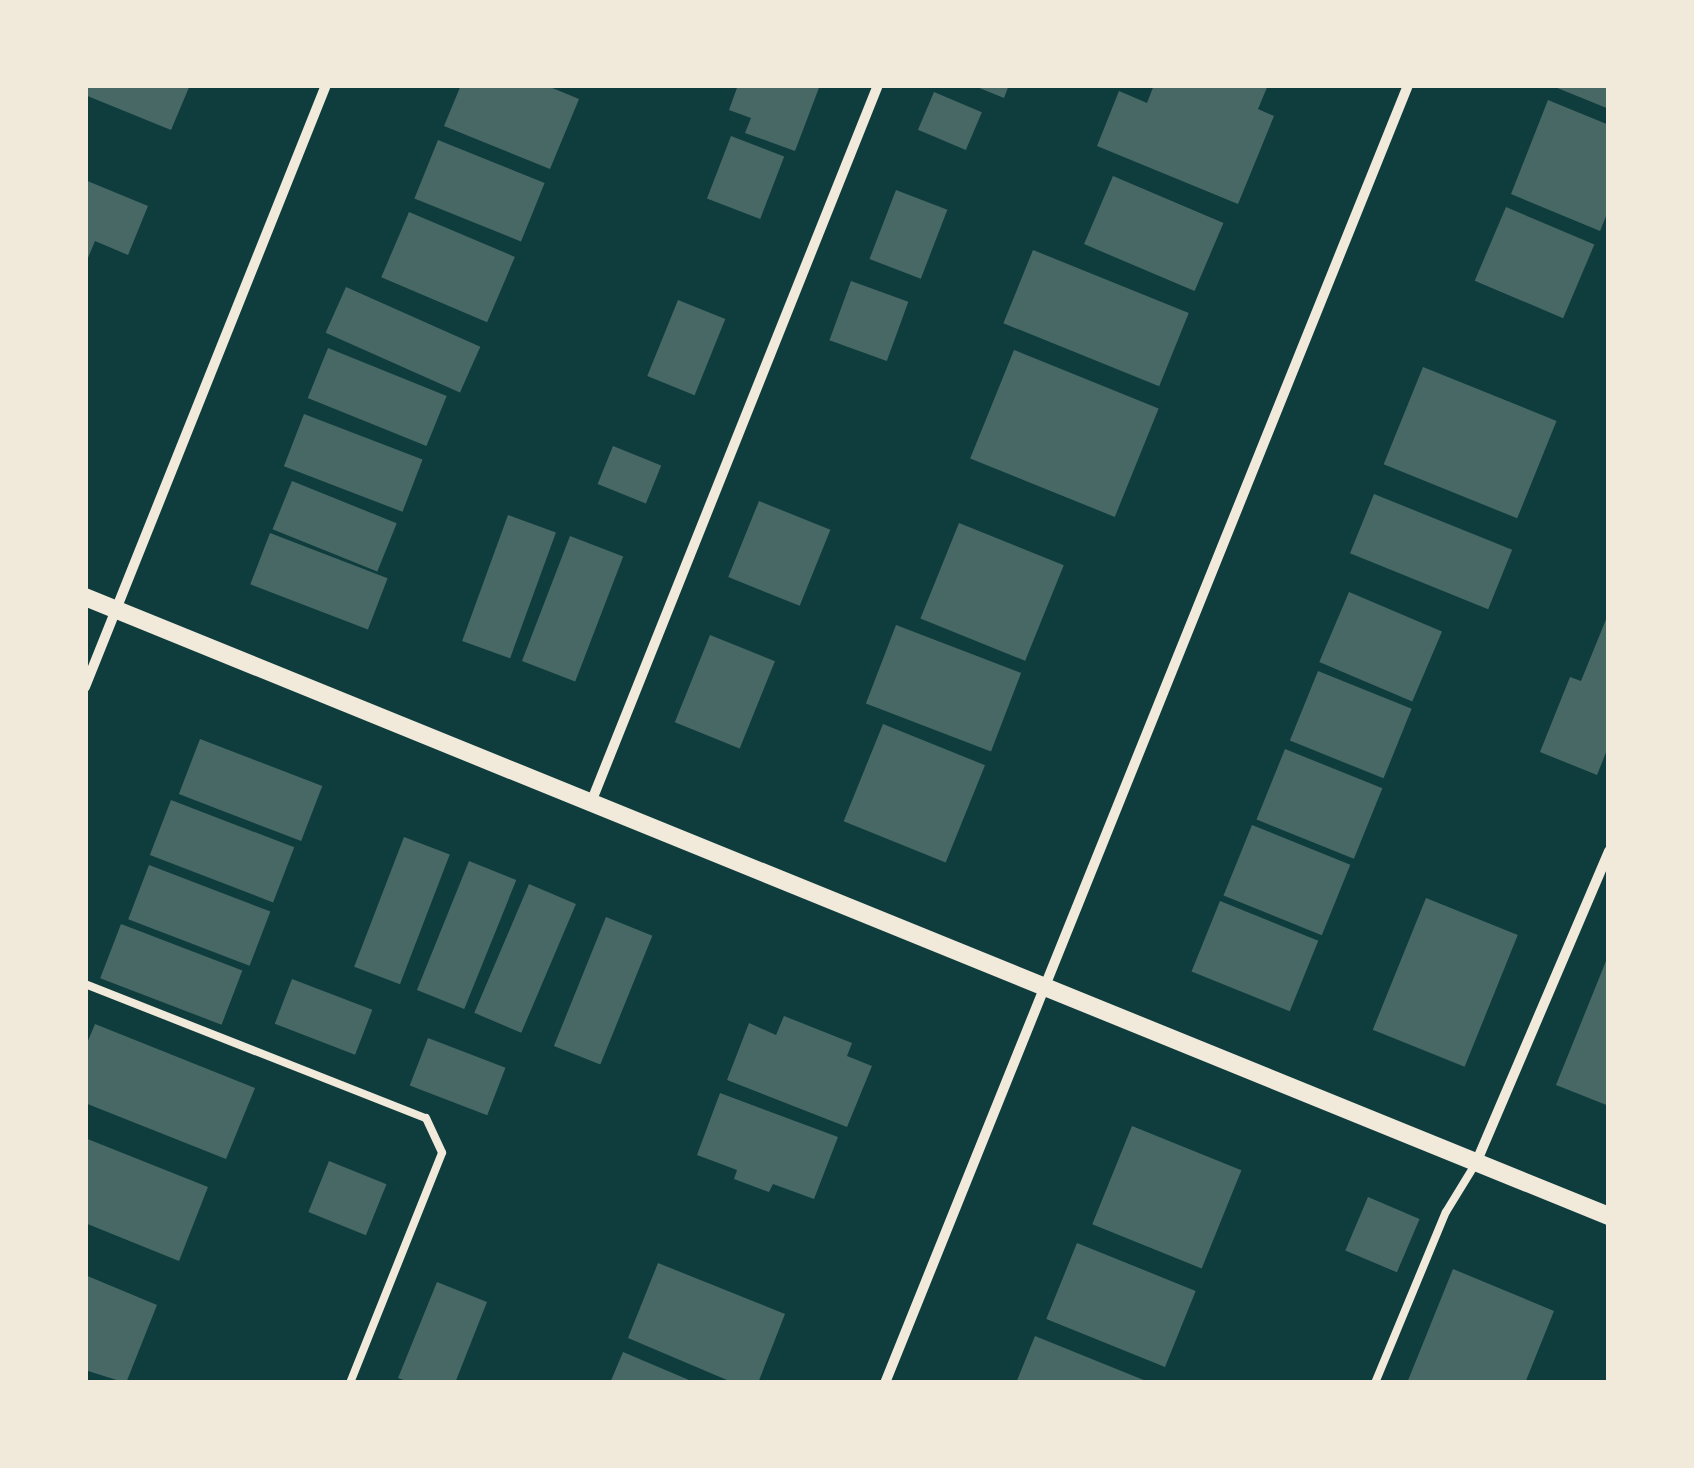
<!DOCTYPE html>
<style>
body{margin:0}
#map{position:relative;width:1694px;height:1468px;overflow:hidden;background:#0f3d3e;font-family:"Golos Text",sans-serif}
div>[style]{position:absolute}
.building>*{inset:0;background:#486865;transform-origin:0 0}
.service>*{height:8px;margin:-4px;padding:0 4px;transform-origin:4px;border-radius:4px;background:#f1e9da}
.minor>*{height:10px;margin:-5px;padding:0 5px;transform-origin:5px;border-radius:5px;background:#f1e9da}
.tertiary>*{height:18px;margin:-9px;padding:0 9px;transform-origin:9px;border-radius:9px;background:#f1e9da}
span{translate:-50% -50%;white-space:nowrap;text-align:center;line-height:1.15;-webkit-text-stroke:8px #f1e9da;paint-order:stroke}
.frame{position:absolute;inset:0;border:88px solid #f1e9da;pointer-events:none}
</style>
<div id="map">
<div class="building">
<div style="clip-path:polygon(85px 85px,190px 85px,171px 130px,85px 95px)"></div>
<div style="clip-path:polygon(461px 85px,545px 85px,579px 99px,550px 169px,444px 126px)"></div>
<div style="clip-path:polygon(738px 85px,820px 85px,795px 151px,745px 133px,751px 118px,729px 110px)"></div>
<div style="clip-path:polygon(972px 85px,1009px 85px,1004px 98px)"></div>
<div style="clip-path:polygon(1154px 85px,1268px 85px,1258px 109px,1274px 116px,1238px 204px,1097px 146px,1119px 91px,1147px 103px)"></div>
<div style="clip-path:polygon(1550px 85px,1609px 85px,1609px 109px)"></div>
<div style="left:934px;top:92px;width:52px;height:41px;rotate:23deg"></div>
<div style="clip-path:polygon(1548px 100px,1609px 125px,1609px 209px,1600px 231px,1511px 194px)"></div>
<div style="left:731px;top:136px;width:57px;height:67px;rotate:21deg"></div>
<div style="left:438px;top:140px;width:115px;height:63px;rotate:22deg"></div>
<div style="left:1113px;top:176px;width:120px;height:74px;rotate:23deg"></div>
<div style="clip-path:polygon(85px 180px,148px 206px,128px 255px,95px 241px,85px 265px)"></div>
<div style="left:896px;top:190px;width:55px;height:74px;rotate:21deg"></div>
<div style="left:1506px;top:207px;width:96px;height:80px;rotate:23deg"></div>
<div style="left:409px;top:212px;width:115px;height:71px;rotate:23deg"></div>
<div style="left:1033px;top:250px;width:168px;height:79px;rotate:22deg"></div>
<div style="left:851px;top:281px;width:61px;height:63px;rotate:20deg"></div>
<div style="left:346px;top:287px;width:147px;height:50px;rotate:24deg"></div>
<div style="left:678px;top:300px;width:51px;height:82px;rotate:22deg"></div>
<div style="left:328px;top:348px;width:128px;height:54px;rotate:22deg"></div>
<div style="left:1014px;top:350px;width:156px;height:117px;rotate:22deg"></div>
<div style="left:1423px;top:367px;width:144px;height:105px;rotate:22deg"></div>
<div style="left:304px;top:414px;width:127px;height:56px;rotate:21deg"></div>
<div style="left:613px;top:446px;width:52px;height:41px;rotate:22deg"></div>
<div style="left:292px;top:481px;width:113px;height:52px;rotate:22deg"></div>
<div style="left:1374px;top:494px;width:149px;height:64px;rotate:22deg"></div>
<div style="left:759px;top:501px;width:77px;height:82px;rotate:22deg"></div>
<div style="left:508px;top:515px;width:51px;height:134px;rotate:20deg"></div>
<div style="left:959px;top:523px;width:113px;height:103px;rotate:22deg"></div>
<div style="left:270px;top:533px;width:126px;height:55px;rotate:21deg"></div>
<div style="left:570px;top:536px;width:57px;height:134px;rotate:21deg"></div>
<div style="left:1349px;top:592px;width:101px;height:76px;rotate:23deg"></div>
<div style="clip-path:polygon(1609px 612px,1609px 745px,1597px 775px,1540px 752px,1570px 677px,1581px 681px)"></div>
<div style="left:896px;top:625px;width:134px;height:84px;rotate:21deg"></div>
<div style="left:710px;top:635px;width:70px;height:94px;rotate:22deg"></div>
<div style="left:1318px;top:671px;width:101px;height:75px;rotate:22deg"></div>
<div style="left:883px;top:724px;width:110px;height:105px;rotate:22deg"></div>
<div style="left:200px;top:739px;width:131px;height:59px;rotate:21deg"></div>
<div style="left:1285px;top:749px;width:105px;height:76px;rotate:22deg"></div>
<div style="left:171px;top:800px;width:132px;height:59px;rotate:21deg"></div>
<div style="left:1252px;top:825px;width:106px;height:76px;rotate:22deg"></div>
<div style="left:404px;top:837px;width:49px;height:139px;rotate:21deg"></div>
<div style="left:469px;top:861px;width:51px;height:139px;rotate:22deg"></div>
<div style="left:149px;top:865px;width:130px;height:58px;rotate:21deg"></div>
<div style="left:529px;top:884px;width:51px;height:140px;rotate:23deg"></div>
<div style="left:1426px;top:898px;width:99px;height:142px;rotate:22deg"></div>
<div style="left:1220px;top:901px;width:106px;height:76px;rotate:22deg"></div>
<div style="left:606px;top:917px;width:50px;height:139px;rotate:22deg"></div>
<div style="left:121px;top:924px;width:130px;height:58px;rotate:21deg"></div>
<div style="clip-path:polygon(1606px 961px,1609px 962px,1609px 1106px,1556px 1085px)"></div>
<div style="left:292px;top:979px;width:86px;height:48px;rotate:21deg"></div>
<div style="clip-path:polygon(784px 1016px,852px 1043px,847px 1056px,872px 1066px,847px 1127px,727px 1080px,749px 1023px,776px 1035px)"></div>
<div style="clip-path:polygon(95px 1024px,255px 1088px,226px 1159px,85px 1103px,85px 1048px)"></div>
<div style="left:428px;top:1038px;width:83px;height:51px;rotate:21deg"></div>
<div style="clip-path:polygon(720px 1093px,838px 1137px,814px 1199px,773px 1184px,769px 1192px,734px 1179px,737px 1170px,697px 1155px)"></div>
<div style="left:1132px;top:1126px;width:118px;height:106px;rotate:22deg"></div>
<div style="clip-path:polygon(85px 1138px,208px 1187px,179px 1261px,85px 1223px)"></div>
<div style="left:329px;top:1161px;width:62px;height:55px;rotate:22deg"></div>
<div style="left:1368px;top:1197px;width:56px;height:58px;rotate:23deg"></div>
<div style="left:1077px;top:1243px;width:128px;height:82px;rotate:22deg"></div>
<div style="clip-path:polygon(658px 1263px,785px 1314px,758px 1383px,734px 1383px,628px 1338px)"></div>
<div style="clip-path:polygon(1453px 1269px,1554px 1311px,1525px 1383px,1407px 1383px)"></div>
<div style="clip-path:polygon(85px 1275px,157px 1305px,126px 1383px,85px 1370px)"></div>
<div style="clip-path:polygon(437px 1282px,487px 1302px,455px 1383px,412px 1383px,398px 1378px)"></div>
<div style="clip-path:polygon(1035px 1336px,1151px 1383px,1016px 1383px)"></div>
<div style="clip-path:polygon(623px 1352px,696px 1383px,610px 1383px)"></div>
</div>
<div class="service">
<div style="left:85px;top:984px;width:366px;rotate:21.5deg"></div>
<div style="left:426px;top:1118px;width:38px;rotate:65deg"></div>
<div style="left:442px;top:1153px;width:248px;rotate:111.8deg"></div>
<div style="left:1375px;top:1383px;width:185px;rotate:-67.5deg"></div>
<div style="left:1446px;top:1212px;width:57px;rotate:-58.5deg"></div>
</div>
<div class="minor">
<div style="left:85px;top:687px;width:648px;rotate:-68.18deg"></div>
<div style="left:592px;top:800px;width:770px;rotate:-68.2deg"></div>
<div style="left:1476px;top:1163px;width:339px;rotate:-66.9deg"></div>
<div style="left:885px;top:1383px;width:1399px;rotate:-68.05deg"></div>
</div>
<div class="tertiary">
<div style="left:85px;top:597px;width:1645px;rotate:22.11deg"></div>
</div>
<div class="frame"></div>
</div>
